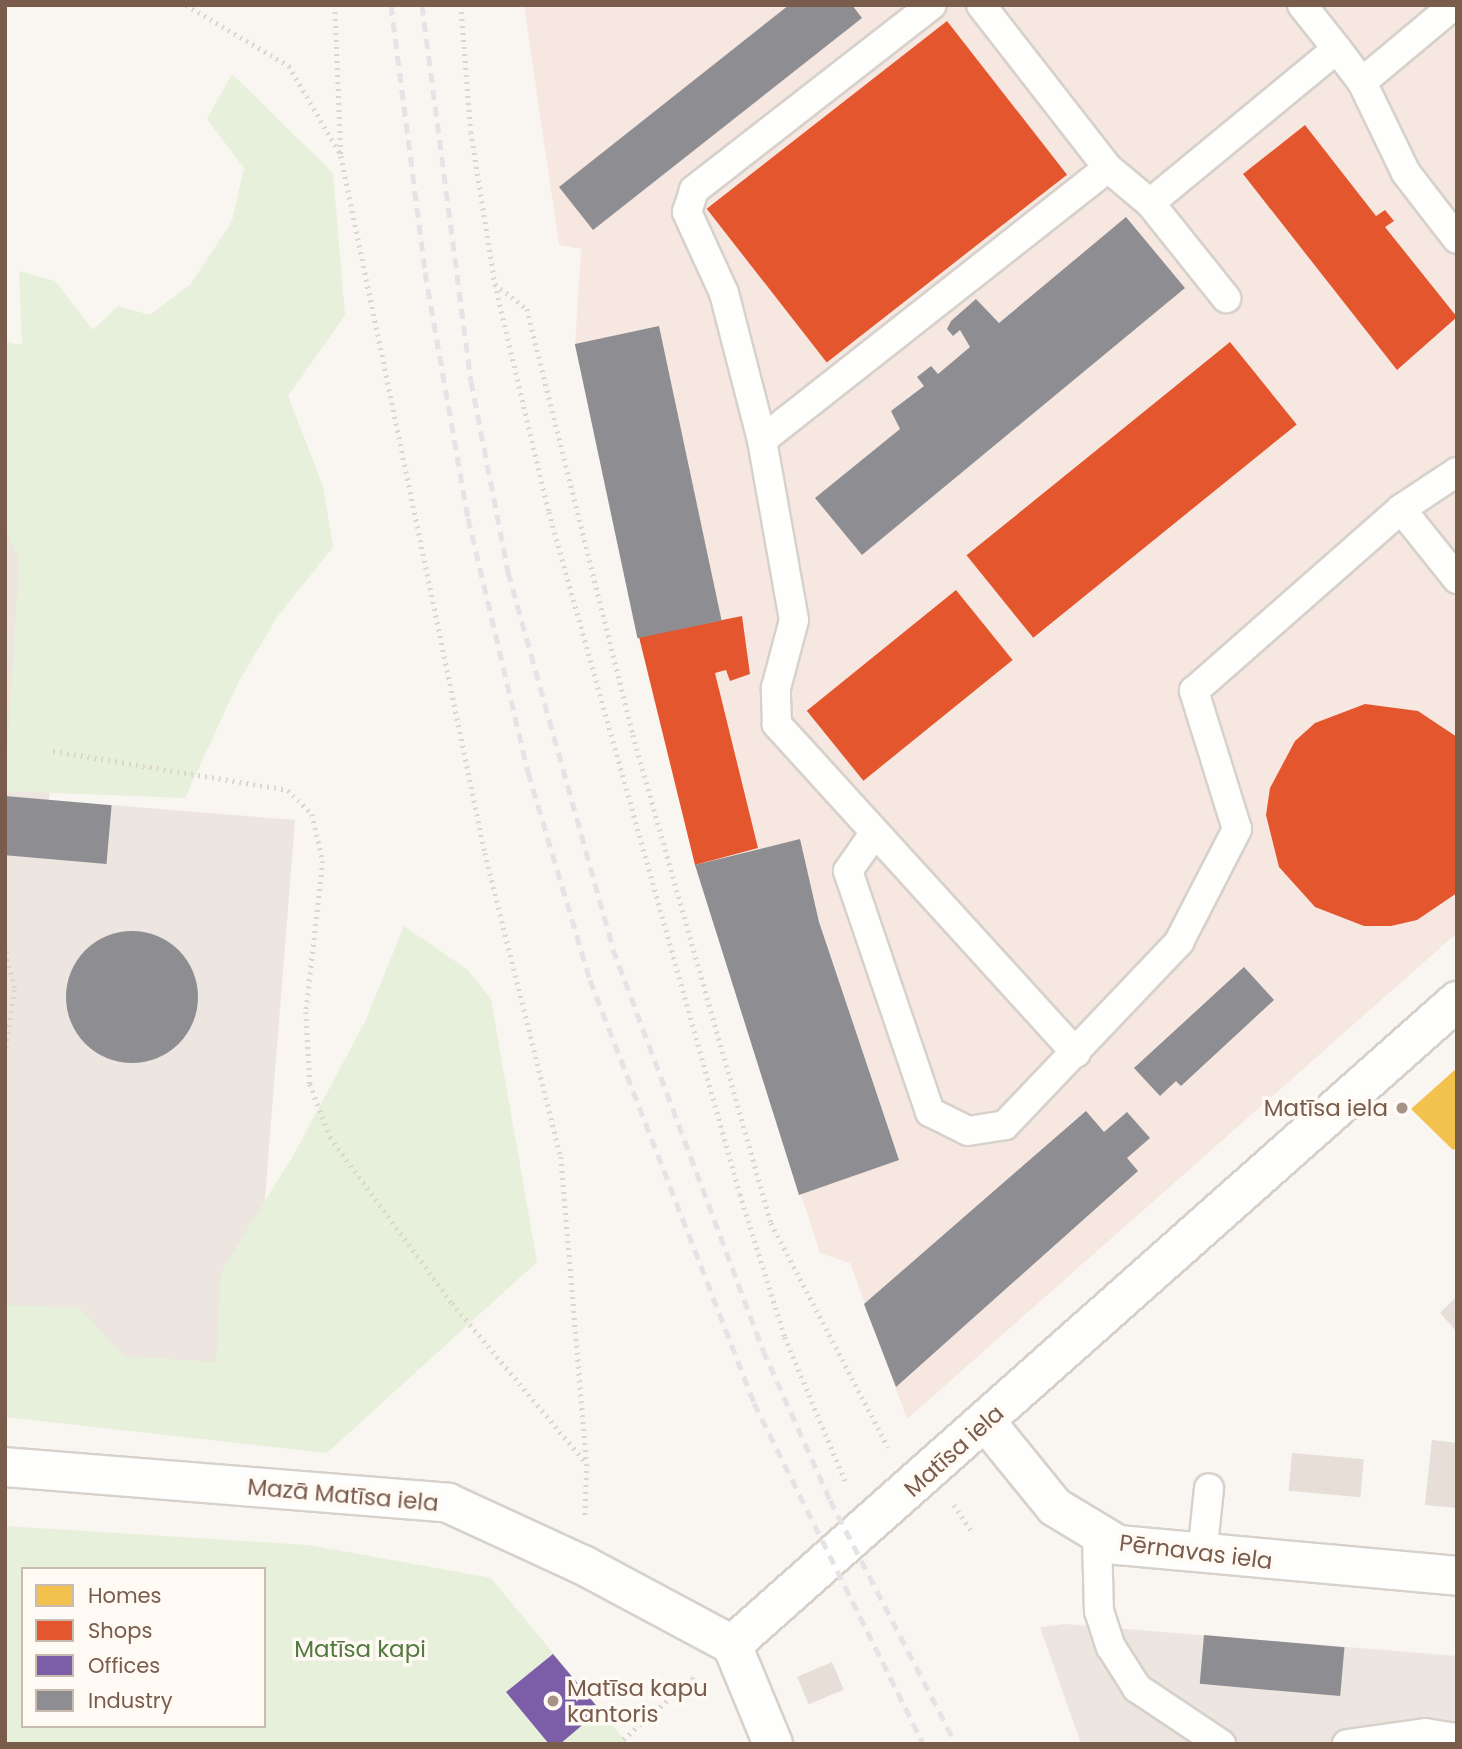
<!DOCTYPE html>
<meta charset="utf-8">
<style>
body{margin:0}
#map{position:relative;width:1462px;height:1749px;overflow:hidden;background:#f9f5f0;font-family:Poppins,sans-serif}
div>[style]{position:absolute}
.commercial>*{inset:0;background:#f6e8e1}
.industrial>*{inset:0;background:#ede5e0}
.green>*{inset:0;background:#e7f0db}
.homes>*{inset:0;background:#f2c14e}
.shops>*{inset:0;background:#e4572e;transform-origin:0 0}
.offices>*{inset:0;background:#7b5ea7}
.industry>*{inset:0;background:#8d8d92;transform-origin:0 0}
.round{border-radius:50%}
.building>*{inset:0;background:#e6ded7;transform-origin:0 0}
.path>*{height:4.5px;margin-top:-2.25px;transform-origin:0;background:repeating-linear-gradient(90deg,#dcd5d0 0 2px,transparent 0 7px)}
.roads{filter:drop-shadow(2px 0 #d7d1cb) drop-shadow(-2px 0 #d7d1cb) drop-shadow(0 2px #d7d1cb) drop-shadow(0 -2px #d7d1cb)}
.lane>*{height:28px;margin:-14px;padding:0 14px;transform-origin:14px;border-radius:14px;background:#fefefd}
.street>*{height:38px;margin:-19px;padding:0 19px;transform-origin:19px;border-radius:19px;background:#fefefd}
.secondary>*{height:38px;margin:-19px;padding:0 19px;transform-origin:19px;border-radius:19px;background:#fefefd}
.rail>*{height:5px;margin-top:-2.5px;transform-origin:0;background:repeating-linear-gradient(90deg,#e6e3e7 0 10px,transparent 0 17px)}
.dots>*{width:19px;height:19px;translate:-50% -50%;box-sizing:border-box;border:4px solid #fffaf3;border-radius:50%}
span{translate:-50% -50%;white-space:nowrap;text-align:center;line-height:1.15;-webkit-text-stroke:7px #fffaf3;paint-order:stroke}
.poi-label{font-size:23px;color:#7a5c4d}
.right{translate:-100% -50%;text-align:right}
.left{translate:0 -50%;text-align:left}
.street-label{font-size:23px;color:#7a5c4d}
.park-label{font-size:23px;color:#537a41}
.frame{position:absolute;inset:0;border:7px solid #7a5c4d;pointer-events:none}
.legend{position:absolute;left:21px;top:1567px;width:245px;height:161px;box-sizing:border-box;background:#fffaf3;border:2px solid #cabbb1;margin:0;padding:9px 12px;list-style:none;font-size:21px;color:#7a5c4d}
.legend li{display:flex;align-items:center;gap:14px;height:35px}
.legend b{width:35px;border:2px solid #cabbb1}
</style>
<div id="map">
<div class="commercial">
<div style="clip-path:polygon(524px 5px,1457px 5px,1457px 933px,907px 1419px,850px 1263px,820px 1253px,695px 865px,575px 346px,581px 249px,559px 245px)"></div>
</div>
<div class="industrial">
<div style="clip-path:polygon(5px 436px,66px 575px,49px 800px,295px 820px,248px 1412px,5px 1394px)"></div>
<div style="clip-path:polygon(1065px 1624px,1457px 1656px,1457px 1744px,1081px 1744px,1040px 1627px)"></div>
</div>
<div class="green">
<div style="clip-path:polygon(232px 74px,333px 173px,345px 315px,288px 396px,323px 486px,333px 547px,277px 617px,238px 683px,185px 798px,5px 791px,19px 560px,5px 527px,5px 342px,22px 345px,19px 271px,55px 281px,93px 330px,118px 306px,150px 315px,191px 284px,232px 221px,244px 168px,207px 119px)"></div>
<div style="clip-path:polygon(404px 926px,468px 970px,491px 999px,537px 1262px,327px 1453px,5px 1417px,5px 1305px,80px 1308px,124px 1356px,216px 1362px,221px 1272px,293px 1156px,365px 1022px)"></div>
<div style="clip-path:polygon(evenodd,5px 1526px,309px 1545px,491px 1578px,628px 1744px,5px 1744px,5px 1526px,23px 1569px,264px 1569px,264px 1726px,23px 1726px,23px 1569px)"></div>
</div>
<div class="homes">
<div style="clip-path:polygon(1457px 1068px,1457px 1147px,1453px 1150px,1411px 1109px)"></div>
</div>
<div class="shops">
<div style="left:947px;top:21px;width:195px;height:305px;rotate:52deg"></div>
<div style="clip-path:polygon(1305px 125px,1376px 216px,1385px 210px,1394px 221px,1385px 227px,1457px 317px,1397px 370px,1243px 174px)"></div>
<div style="left:1230px;top:342px;width:106px;height:339px;rotate:51deg"></div>
<div style="left:956px;top:590px;width:90px;height:192px;rotate:51deg"></div>
<div style="clip-path:polygon(742px 616px,750px 674px,730px 681px,726px 670px,715px 673px,758px 848px,695px 865px,639px 637px)"></div>
<div style="clip-path:polygon(1365px 704px,1418px 711px,1457px 737px,1457px 893px,1417px 920px,1391px 926px,1364px 926px,1315px 907px,1279px 867px,1266px 815px,1270px 788px,1295px 741px,1315px 723px)"></div>
</div>
<div class="offices">
<div style="clip-path:polygon(553px 1654px,600px 1710px,560px 1744px,549px 1744px,506px 1692px)"></div>
</div>
<div class="industry">
<div style="clip-path:polygon(789px 5px,852px 5px,862px 18px,593px 230px,559px 187px)"></div>
<div style="clip-path:polygon(1126px 217px,1185px 288px,862px 555px,815px 498px,900px 429px,891px 411px,924px 386px,917px 377px,931px 366px,938px 374px,970px 347px,960px 330px,953px 336px,947px 329px,951px 321px,976px 299px,999px 323px)"></div>
<div style="left:659px;top:326px;width:301px;height:86px;rotate:78deg"></div>
<div style="left:5px;top:796px;width:107px;height:59px;rotate:5deg"></div>
<div style="clip-path:polygon(800px 839px,819px 922px,899px 1160px,799px 1195px,695px 865px)"></div>
<div class="round" style="left:66px;top:931px;width:132px;height:132px"></div>
<div style="clip-path:polygon(1244px 967px,1274px 1000px,1181px 1086px,1176px 1081px,1160px 1096px,1134px 1068px)"></div>
<div style="clip-path:polygon(1086px 1111px,1104px 1132px,1127px 1112px,1150px 1138px,1127px 1158px,1138px 1171px,896px 1387px,864px 1304px)"></div>
<div style="left:1204px;top:1635px;width:141px;height:49px;rotate:5deg"></div>
</div>
<div class="building">
<div style="clip-path:polygon(1457px 1296px,1457px 1332px,1440px 1313px)"></div>
<div style="clip-path:polygon(1432px 1440px,1457px 1443px,1457px 1508px,1425px 1505px)"></div>
<div style="left:1292px;top:1453px;width:72px;height:38px;rotate:5deg"></div>
<div style="left:832px;top:1662px;width:30px;height:38px;rotate:67deg"></div>
</div>
<div class="path">
<div style="left:186px;top:5px;width:120px;rotate:30.6deg"></div>
<div style="left:289px;top:66px;width:103px;rotate:59.7deg"></div>
<div style="left:335px;top:5px;width:151px;rotate:87.7deg"></div>
<div style="left:341px;top:156px;width:712px;rotate:78.33deg"></div>
<div style="left:485px;top:853px;width:313px;rotate:76deg"></div>
<div style="left:561px;top:1157px;width:308px;rotate:85.2deg"></div>
<div style="left:461px;top:5px;width:127px;rotate:85.5deg"></div>
<div style="left:471px;top:132px;width:154px;rotate:81deg"></div>
<div style="left:495px;top:284px;width:234px;rotate:76.7deg"></div>
<div style="left:549px;top:512px;width:708px;rotate:74.35deg"></div>
<div style="left:740px;top:1194px;width:150px;rotate:72.5deg"></div>
<div style="left:785px;top:1337px;width:160px;rotate:67.3deg"></div>
<div style="left:495px;top:284px;width:41px;rotate:38deg"></div>
<div style="left:527px;top:309px;width:439px;rotate:76deg"></div>
<div style="left:633px;top:735px;width:507px;rotate:74.21deg"></div>
<div style="left:771px;top:1223px;width:253px;rotate:62.4deg"></div>
<div style="left:53px;top:751px;width:238px;rotate:9.4deg"></div>
<div style="left:288px;top:790px;width:34px;rotate:45deg"></div>
<div style="left:312px;top:814px;width:48px;rotate:76.8deg"></div>
<div style="left:323px;top:861px;width:152px;rotate:96.4deg"></div>
<div style="left:306px;top:1012px;width:72px;rotate:86.8deg"></div>
<div style="left:310px;top:1084px;width:57px;rotate:69.3deg"></div>
<div style="left:330px;top:1137px;width:206px;rotate:53.7deg"></div>
<div style="left:452px;top:1303px;width:210px;rotate:50deg"></div>
<div style="left:587px;top:1464px;width:54px;rotate:92.1deg"></div>
<div style="left:5px;top:945px;width:46px;rotate:77.5deg"></div>
<div style="left:15px;top:990px;width:64px;rotate:99deg"></div>
<div style="left:954px;top:1505px;width:30px;rotate:56deg"></div>
<div style="left:692px;top:1678px;width:17px;rotate:54deg"></div>
<div style="left:618px;top:1744px;width:104px;rotate:-41.5deg"></div>
</div>
<div class="roads">
<div class="lane">
<div style="left:981px;top:5px;width:207px;rotate:52.1deg"></div>
<div style="left:1302px;top:5px;width:56px;rotate:51.5deg"></div>
<div style="left:1362px;top:82px;width:120px;rotate:-39.9deg"></div>
<div style="left:1150px;top:203px;width:122px;rotate:51.3deg"></div>
<div style="left:762px;top:440px;width:152px;rotate:-104.5deg"></div>
<div style="left:724px;top:293px;width:89px;rotate:-114.6deg"></div>
<div style="left:687px;top:212px;width:23px;rotate:-72deg"></div>
<div style="left:694px;top:190px;width:301px;rotate:-37.9deg"></div>
<div style="left:1401px;top:509px;width:67px;rotate:-33.5deg"></div>
<div style="left:873px;top:835px;width:44px;rotate:124.8deg"></div>
<div style="left:848px;top:871px;width:255px;rotate:71.2deg"></div>
<div style="left:930px;top:1112px;width:42px;rotate:26.6deg"></div>
<div style="left:968px;top:1131px;width:37px;rotate:-9deg"></div>
<div style="left:1005px;top:1125px;width:253px;rotate:-46.4deg"></div>
<div style="left:1179px;top:942px;width:127px;rotate:-62.8deg"></div>
<div style="left:1237px;top:829px;width:145px;rotate:-107.3deg"></div>
<div style="left:1194px;top:691px;width:276px;rotate:-41.3deg"></div>
<div style="left:1401px;top:509px;width:90px;rotate:51.3deg"></div>
<div style="left:1076px;top:1053px;width:445px;rotate:-132.3deg"></div>
<div style="left:777px;top:724px;width:36px;rotate:-92deg"></div>
<div style="left:776px;top:688px;width:70px;rotate:-75.2deg"></div>
<div style="left:794px;top:620px;width:183px;rotate:-100.1deg"></div>
<div style="left:762px;top:440px;width:440px;rotate:-38.2deg"></div>
<div style="left:1108px;top:168px;width:55px;rotate:39.8deg"></div>
<div style="left:1150px;top:203px;width:242px;rotate:-39.5deg"></div>
<div style="left:1337px;top:49px;width:41px;rotate:52.9deg"></div>
<div style="left:1362px;top:82px;width:101px;rotate:64.2deg"></div>
<div style="left:1406px;top:173px;width:83px;rotate:52.3deg"></div>
<div style="left:1097px;top:1537px;width:74px;rotate:88.5deg"></div>
<div style="left:1099px;top:1611px;width:38px;rotate:72deg"></div>
<div style="left:1111px;top:1647px;width:49px;rotate:57.6deg"></div>
<div style="left:1137px;top:1688px;width:101px;rotate:33.7deg"></div>
<div style="left:1202px;top:1555px;width:67px;rotate:-84deg"></div>
<div style="left:1347px;top:1744px;width:79px;rotate:-8deg"></div>
<div style="left:1425px;top:1733px;width:32px;rotate:9deg"></div>
</div>
<div class="street">
<div style="left:985px;top:1421px;width:111px;rotate:50.9deg"></div>
<div style="left:1055px;top:1507px;width:74px;rotate:31.1deg"></div>
<div style="left:1118px;top:1545px;width:340px;rotate:5.2deg"></div>
<div style="left:5px;top:1467px;width:444px;rotate:4.6deg"></div>
<div style="left:448px;top:1503px;width:149px;rotate:24.7deg"></div>
<div style="left:583px;top:1565px;width:169px;rotate:28.2deg"></div>
</div>
<div class="secondary">
<div style="left:773px;top:1744px;width:107px;rotate:-112.5deg"></div>
<div style="left:732px;top:1645px;width:970px;rotate:-41.61deg"></div>
</div>
</div>
<div class="rail">
<div style="left:391px;top:5px;width:269px;rotate:82.7deg"></div>
<div style="left:425px;top:272px;width:250px;rotate:80.1deg"></div>
<div style="left:468px;top:518px;width:261px;rotate:76.7deg"></div>
<div style="left:528px;top:772px;width:217px;rotate:73.4deg"></div>
<div style="left:590px;top:980px;width:454px;rotate:68.8deg"></div>
<div style="left:754px;top:1403px;width:381px;rotate:63.6deg"></div>
<div style="left:422px;top:5px;width:379px;rotate:82.6deg"></div>
<div style="left:471px;top:381px;width:195px;rotate:79deg"></div>
<div style="left:508px;top:572px;width:391px;rotate:74.4deg"></div>
<div style="left:613px;top:949px;width:428px;rotate:69.5deg"></div>
<div style="left:763px;top:1350px;width:164px;rotate:65.9deg"></div>
<div style="left:830px;top:1500px;width:275px;rotate:62.7deg"></div>
</div>
<div class="dots">
<div style="left:1402px;top:1108px;background:#a69286"></div>
<div style="left:553px;top:1701px;background:#a69286"></div>
</div>
<div class="poi-label">
<span class="right" style="left:1388px;top:1108px">Matīsa iela</span>
<span class="left" style="left:567px;top:1701px">Matīsa kapu<br>kantoris</span>
</div>
<div class="street-label">
<span style="left:954px;top:1451px;rotate:-42deg">Matīsa iela</span>
<span style="left:343px;top:1495px;rotate:5deg">Mazā Matīsa iela</span>
<span style="left:1196px;top:1552px;rotate:7deg">Pērnavas iela</span>
</div>
<div class="park-label">
<span style="left:360px;top:1649px">Matīsa kapi</span>
</div>
<div class="frame"></div>
<ul class="legend">
<li><b style="height:19px;background:#f2c14e"></b>Homes</li>
<li><b style="height:19px;background:#e4572e"></b>Shops</li>
<li><b style="height:19px;background:#7b5ea7"></b>Offices</li>
<li><b style="height:19px;background:#8d8d92"></b>Industry</li>
</ul>
</div>
